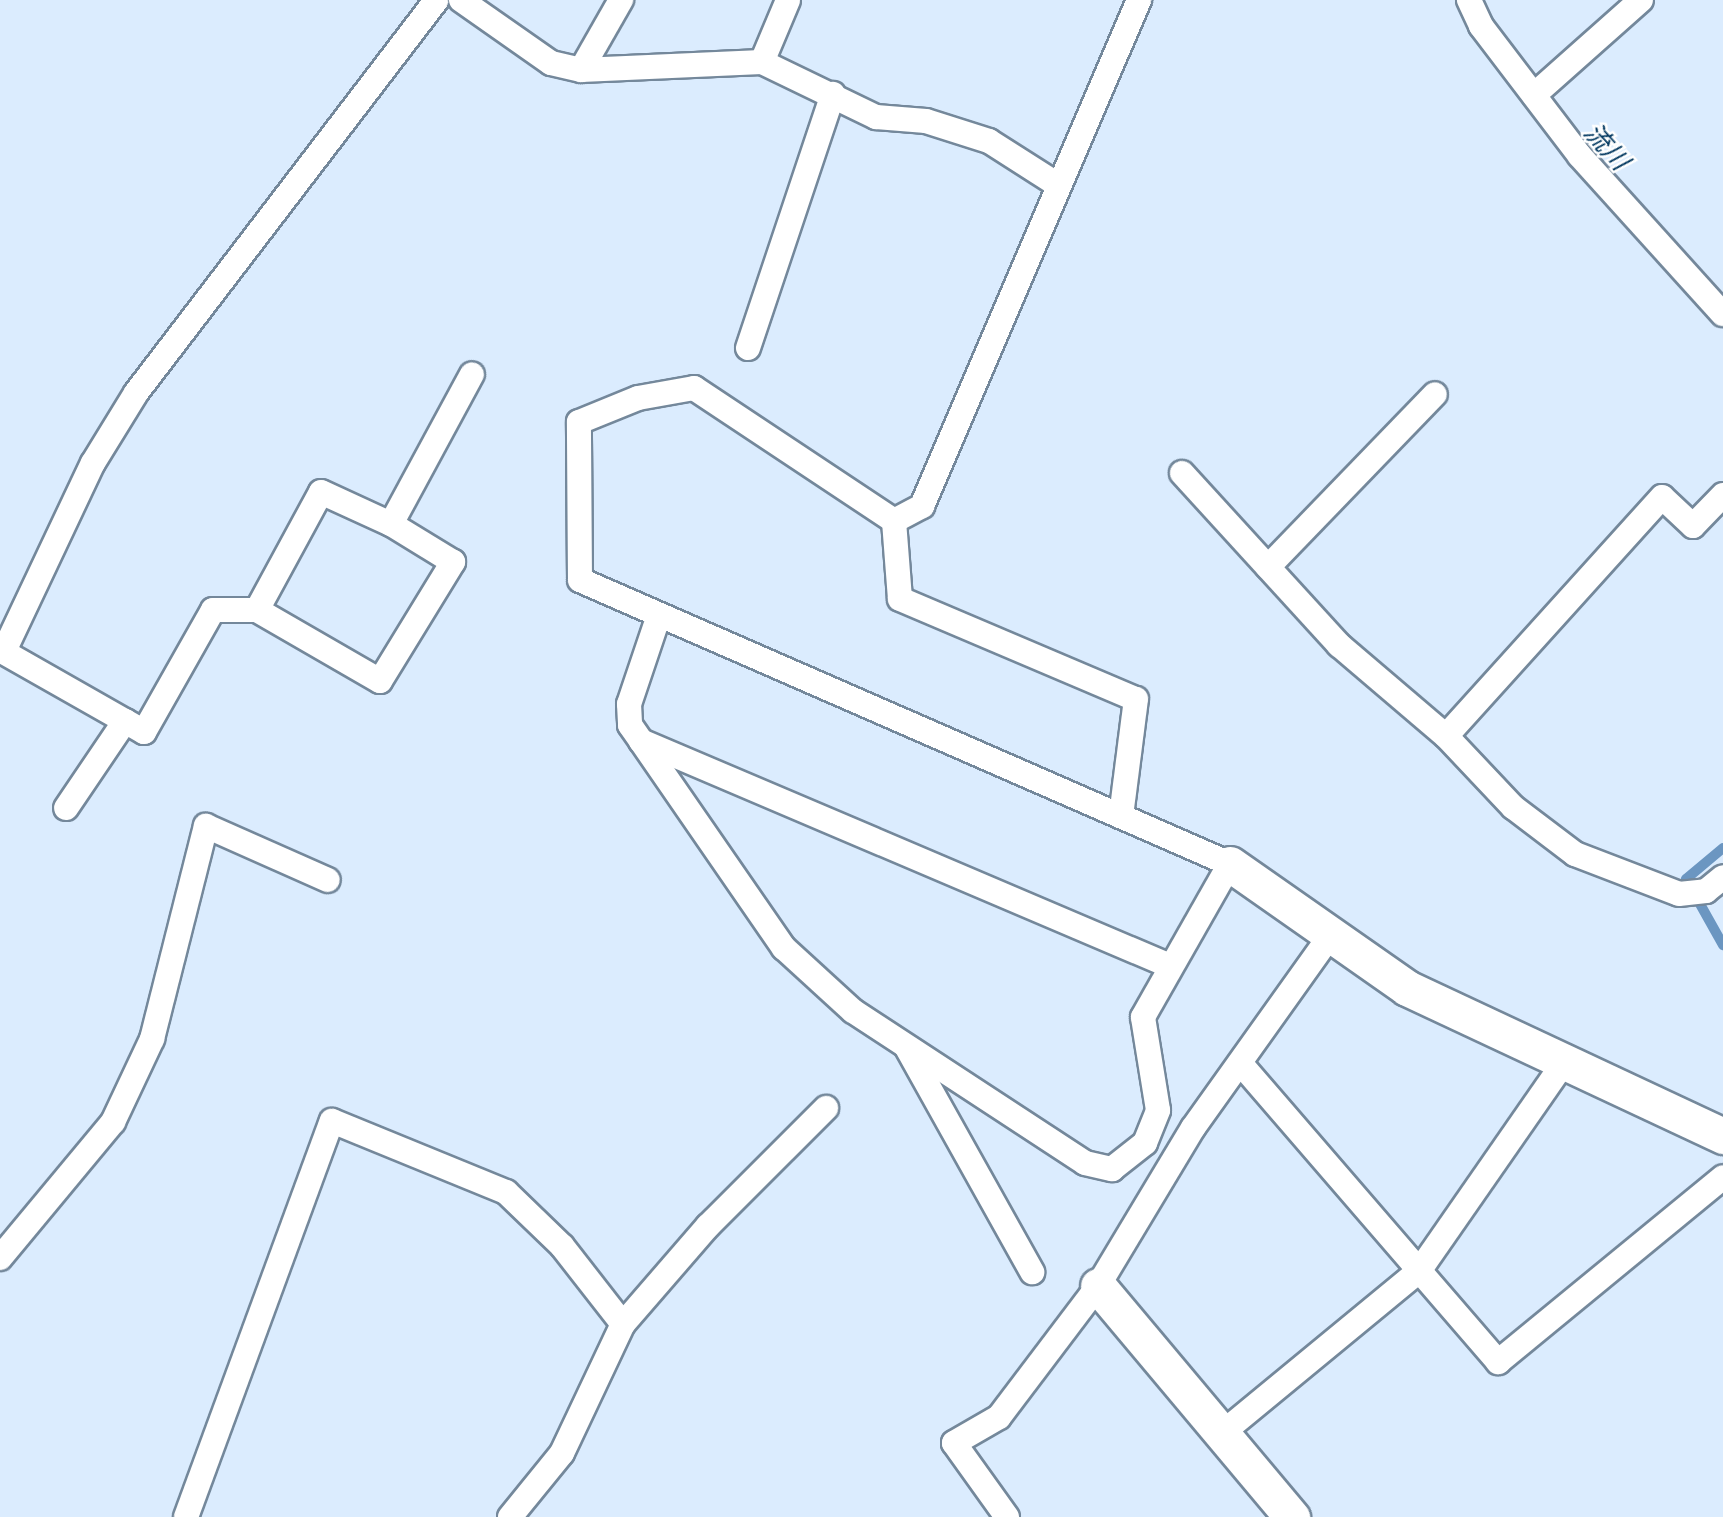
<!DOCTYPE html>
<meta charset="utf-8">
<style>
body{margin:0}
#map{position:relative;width:1723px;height:1517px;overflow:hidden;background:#dbecfe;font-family:"Roboto Condensed","Noto Sans JP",sans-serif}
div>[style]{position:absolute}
.stream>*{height:10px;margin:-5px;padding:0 5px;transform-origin:5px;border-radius:5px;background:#6b96c1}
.roads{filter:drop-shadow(2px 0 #74889b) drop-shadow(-2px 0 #74889b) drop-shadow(0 2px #74889b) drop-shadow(0 -2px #74889b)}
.street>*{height:24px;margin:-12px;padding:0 12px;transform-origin:12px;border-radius:12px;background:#fff}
.secondary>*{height:35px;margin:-17.5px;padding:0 17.5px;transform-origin:17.5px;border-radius:17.5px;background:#fff}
span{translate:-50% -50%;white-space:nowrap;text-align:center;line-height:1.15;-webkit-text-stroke:5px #fff;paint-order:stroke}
.water-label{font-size:26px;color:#023860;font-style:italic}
</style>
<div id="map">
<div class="stream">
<div style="left:1723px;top:848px;width:48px;rotate:140deg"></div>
<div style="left:1686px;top:879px;width:76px;rotate:60.7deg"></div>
</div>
<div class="roads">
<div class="street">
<div style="left:461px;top:0;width:110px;rotate:35deg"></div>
<div style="left:551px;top:63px;width:31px;rotate:13deg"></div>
<div style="left:581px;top:70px;width:181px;rotate:-2.5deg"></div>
<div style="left:762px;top:62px;width:127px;rotate:25.8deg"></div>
<div style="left:876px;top:117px;width:50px;rotate:4.6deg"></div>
<div style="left:926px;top:121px;width:66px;rotate:17.6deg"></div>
<div style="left:989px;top:141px;width:82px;rotate:32.5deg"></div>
<div style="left:1469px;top:0;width:29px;rotate:65deg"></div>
<div style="left:1481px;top:26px;width:163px;rotate:52.7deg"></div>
<div style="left:1580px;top:156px;width:213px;rotate:47.9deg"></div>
<div style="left:762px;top:62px;width:67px;rotate:-67.2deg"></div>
<div style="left:581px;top:70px;width:81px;rotate:-60.3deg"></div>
<div style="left:1534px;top:95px;width:143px;rotate:-41.6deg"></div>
<div style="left:748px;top:348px;width:268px;rotate:-71.5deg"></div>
<div style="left:1182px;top:473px;width:233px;rotate:47.6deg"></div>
<div style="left:1339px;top:645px;width:140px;rotate:40.4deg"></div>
<div style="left:1723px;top:495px;width:43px;rotate:134.1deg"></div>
<div style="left:1693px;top:526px;width:42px;rotate:-136.9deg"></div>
<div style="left:1662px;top:497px;width:322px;rotate:132.1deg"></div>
<div style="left:1446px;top:736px;width:98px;rotate:46.7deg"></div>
<div style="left:1513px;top:807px;width:78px;rotate:37.2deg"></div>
<div style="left:1575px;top:854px;width:111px;rotate:21deg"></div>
<div style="left:1679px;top:894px;width:27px;rotate:-6deg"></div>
<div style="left:1706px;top:891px;width:22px;rotate:-39deg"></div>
<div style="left:894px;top:521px;width:32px;rotate:-28deg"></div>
<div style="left:922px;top:506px;width:551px;rotate:-66.79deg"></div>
<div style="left:1268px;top:567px;width:240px;rotate:-46deg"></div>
<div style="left:257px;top:610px;width:142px;rotate:30deg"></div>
<div style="left:380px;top:681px;width:140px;rotate:-58.5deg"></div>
<div style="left:453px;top:562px;width:73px;rotate:-148.5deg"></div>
<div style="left:659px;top:615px;width:94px;rotate:108.6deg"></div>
<div style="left:629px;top:704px;width:21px;rotate:87deg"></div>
<div style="left:630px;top:725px;width:19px;rotate:55deg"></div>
<div style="left:641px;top:741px;width:575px;rotate:23.04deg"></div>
<div style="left:0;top:650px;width:144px;rotate:29.6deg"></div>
<div style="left:125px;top:721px;width:105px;rotate:124.1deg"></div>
<div style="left:4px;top:651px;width:208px;rotate:-64.7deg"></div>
<div style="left:93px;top:463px;width:82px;rotate:-58.4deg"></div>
<div style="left:136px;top:393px;width:494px;rotate:-52.6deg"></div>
<div style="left:125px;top:721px;width:22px;rotate:30deg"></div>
<div style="left:144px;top:732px;width:140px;rotate:-60.5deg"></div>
<div style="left:213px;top:610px;width:44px"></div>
<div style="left:257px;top:610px;width:134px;rotate:-61.5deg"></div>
<div style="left:321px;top:492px;width:77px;rotate:24.6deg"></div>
<div style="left:391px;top:524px;width:170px;rotate:-61.6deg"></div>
<div style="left:641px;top:741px;width:252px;rotate:55.4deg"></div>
<div style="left:784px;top:948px;width:93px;rotate:42.4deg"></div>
<div style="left:853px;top:1011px;width:277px;rotate:33.2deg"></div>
<div style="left:1085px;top:1163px;width:28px;rotate:13deg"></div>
<div style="left:1112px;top:1169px;width:42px;rotate:-38.2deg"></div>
<div style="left:1145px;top:1143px;width:35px;rotate:-68deg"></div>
<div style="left:1158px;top:1110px;width:94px;rotate:-99.2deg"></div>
<div style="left:1143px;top:1017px;width:176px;rotate:-60.4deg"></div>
<div style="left:1230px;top:864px;width:709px;rotate:-156.4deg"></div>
<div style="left:580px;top:580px;width:158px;rotate:-90.4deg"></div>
<div style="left:579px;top:422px;width:64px;rotate:-22.1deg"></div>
<div style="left:638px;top:398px;width:57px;rotate:-10.1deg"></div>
<div style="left:694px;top:388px;width:240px;rotate:33.6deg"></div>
<div style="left:894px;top:521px;width:78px;rotate:85.6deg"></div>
<div style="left:900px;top:599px;width:256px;rotate:23deg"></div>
<div style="left:1136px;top:699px;width:118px;rotate:97.3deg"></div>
<div style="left:907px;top:1048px;width:257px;rotate:60.8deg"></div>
<div style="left:1241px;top:1064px;width:394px;rotate:49.2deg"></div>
<div style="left:1498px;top:1362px;width:291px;rotate:-39.4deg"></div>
<div style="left:0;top:1258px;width:177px;rotate:-50.3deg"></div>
<div style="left:113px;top:1122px;width:92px;rotate:-64.8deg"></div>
<div style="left:152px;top:1039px;width:220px;rotate:-75.8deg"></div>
<div style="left:206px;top:826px;width:133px;rotate:23.9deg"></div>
<div style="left:1221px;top:1434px;width:256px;rotate:-39.5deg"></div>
<div style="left:1419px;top:1271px;width:254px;rotate:-55.2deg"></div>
<div style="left:186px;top:1517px;width:422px;rotate:-69.8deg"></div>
<div style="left:332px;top:1121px;width:188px;rotate:22.2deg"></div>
<div style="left:506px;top:1192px;width:78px;rotate:44deg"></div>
<div style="left:562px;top:1246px;width:99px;rotate:52deg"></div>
<div style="left:510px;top:1517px;width:82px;rotate:-50.9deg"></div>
<div style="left:562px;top:1453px;width:143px;rotate:-64.7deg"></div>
<div style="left:623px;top:1324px;width:130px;rotate:-49.1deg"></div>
<div style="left:708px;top:1226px;width:167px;rotate:-45deg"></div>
<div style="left:1007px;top:1517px;width:91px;rotate:-125.6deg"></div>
<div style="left:954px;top:1443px;width:52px;rotate:-30deg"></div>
<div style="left:999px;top:1417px;width:164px;rotate:-52.9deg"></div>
<div style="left:1098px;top:1286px;width:184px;rotate:-59deg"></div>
<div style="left:1193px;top:1128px;width:236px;rotate:-54.5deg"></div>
</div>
<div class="secondary">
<div style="left:1230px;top:864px;width:216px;rotate:35deg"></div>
<div style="left:1407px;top:988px;width:349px;rotate:25.1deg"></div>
<div style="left:1098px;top:1286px;width:302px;rotate:50deg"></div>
</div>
</div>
<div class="water-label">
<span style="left:1606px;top:147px;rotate:48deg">流川</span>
</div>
</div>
